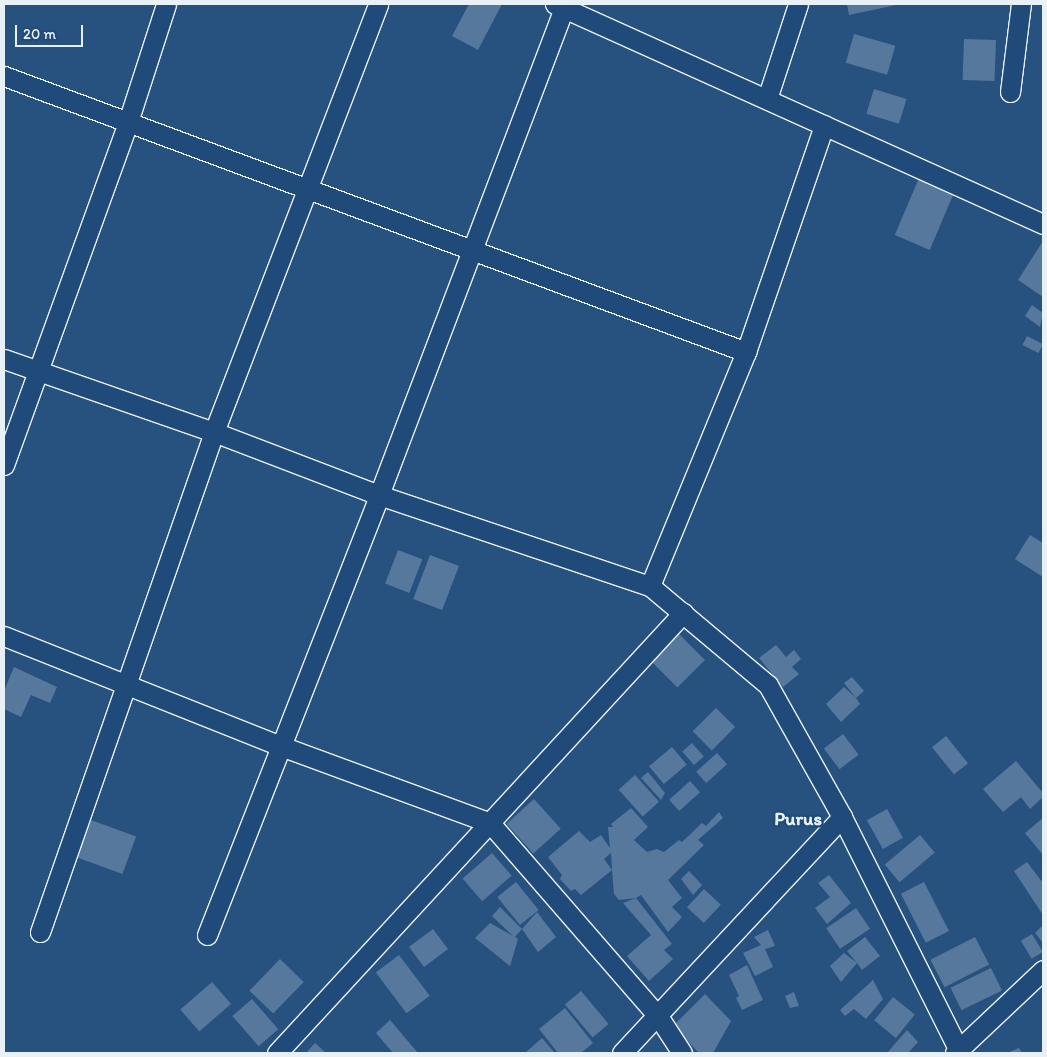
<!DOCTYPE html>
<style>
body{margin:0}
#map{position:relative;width:1047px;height:1057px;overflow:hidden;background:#27517f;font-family:Itim,sans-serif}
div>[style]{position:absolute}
.building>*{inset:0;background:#57789d;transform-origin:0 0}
.roads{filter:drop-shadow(1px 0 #e8f1f8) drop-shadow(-1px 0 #e8f1f8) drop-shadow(0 1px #e8f1f8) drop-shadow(0 -1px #e8f1f8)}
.minor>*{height:19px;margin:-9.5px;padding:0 9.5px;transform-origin:9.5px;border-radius:9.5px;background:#1f4a7a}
span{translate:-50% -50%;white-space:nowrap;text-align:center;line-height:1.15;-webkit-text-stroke:4.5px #1f4a7a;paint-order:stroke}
.neighbourhood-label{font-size:19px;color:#e8f1f8;font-weight:700}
.frame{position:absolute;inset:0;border:5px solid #e8f1f8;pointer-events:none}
.scale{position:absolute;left:15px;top:25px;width:68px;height:22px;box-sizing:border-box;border:2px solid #e8f1f8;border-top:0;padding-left:6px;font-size:15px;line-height:18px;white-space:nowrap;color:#e8f1f8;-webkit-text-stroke:4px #1f4a7a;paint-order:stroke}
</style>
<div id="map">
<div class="building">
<div style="clip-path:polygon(469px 4px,502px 4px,478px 50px,452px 36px)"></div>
<div style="clip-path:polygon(847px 4px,896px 4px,896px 5px,849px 15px)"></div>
<div style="left:854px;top:34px;width:43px;height:30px;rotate:16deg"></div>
<div style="left:964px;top:39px;width:32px;height:41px;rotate:2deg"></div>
<div style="left:874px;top:89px;width:34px;height:26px;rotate:17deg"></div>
<div style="left:919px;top:178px;width:38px;height:62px;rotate:23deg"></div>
<div style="clip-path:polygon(1043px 241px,1043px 297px,1018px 280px)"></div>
<div style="clip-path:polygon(1032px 305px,1043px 313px,1040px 327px,1025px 316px)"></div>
<div style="left:1027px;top:336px;width:18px;height:10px;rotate:27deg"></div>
<div style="clip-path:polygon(1030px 535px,1043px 543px,1043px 577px,1015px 559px)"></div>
<div style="left:398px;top:550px;width:26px;height:36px;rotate:21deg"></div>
<div style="left:430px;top:555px;width:31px;height:47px;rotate:21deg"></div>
<div style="left:676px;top:631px;width:41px;height:39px;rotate:45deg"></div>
<div style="clip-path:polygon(776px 645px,786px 657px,794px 650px,801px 659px,792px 667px,799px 674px,783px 687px,759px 658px)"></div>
<div style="clip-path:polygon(14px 667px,57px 687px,50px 703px,31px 695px,21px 717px,4px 709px,4px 691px)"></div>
<div style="clip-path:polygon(852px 677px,864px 691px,856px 698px,860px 704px,841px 722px,826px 704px,844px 687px,856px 698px,844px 683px)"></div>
<div style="left:716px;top:708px;width:27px;height:33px;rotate:45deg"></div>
<div style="left:843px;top:734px;width:26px;height:24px;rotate:53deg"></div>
<div style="left:946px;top:736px;width:35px;height:18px;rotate:51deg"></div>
<div style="left:692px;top:743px;width:18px;height:13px;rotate:49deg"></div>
<div style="left:672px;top:747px;width:23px;height:30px;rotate:50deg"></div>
<div style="left:717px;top:753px;width:15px;height:28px;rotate:48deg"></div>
<div style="clip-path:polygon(1016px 761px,1043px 793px,1043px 797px,1030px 809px,1021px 797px,1003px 812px,983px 789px)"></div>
<div style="clip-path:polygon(648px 772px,665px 793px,661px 800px,641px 778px)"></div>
<div style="left:635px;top:775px;width:36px;height:22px;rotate:48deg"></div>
<div style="left:690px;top:781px;width:15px;height:28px;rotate:48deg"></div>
<div style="left:534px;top:799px;width:40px;height:37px;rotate:48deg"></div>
<div style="clip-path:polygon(evenodd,631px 808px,648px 827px,634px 840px,647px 852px,657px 849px,664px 852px,679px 840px,682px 842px,702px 823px,706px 826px,719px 812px,723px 818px,698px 840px,704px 845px,668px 880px,682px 898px,672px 907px,682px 917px,668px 932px,641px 895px,636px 898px,672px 944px,664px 950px,673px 959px,649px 981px,627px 956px,651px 935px,623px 903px,636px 898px,619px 900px,614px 894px,612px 870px,581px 895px,575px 889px,571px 891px,560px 879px,562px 875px,548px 857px,579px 831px,590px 842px,601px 835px,610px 848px,608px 827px,613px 827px,611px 824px,631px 808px,611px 853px,612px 870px,604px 859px,611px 853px)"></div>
<div style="left:887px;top:809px;width:33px;height:23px;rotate:61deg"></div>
<div style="clip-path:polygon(1043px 818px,1043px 855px,1025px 833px)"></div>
<div style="left:91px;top:820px;width:48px;height:40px;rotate:20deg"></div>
<div style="left:920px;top:835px;width:23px;height:46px;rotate:50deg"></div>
<div style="left:492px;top:853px;width:30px;height:39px;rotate:49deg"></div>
<div style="clip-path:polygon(1027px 862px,1043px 883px,1043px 915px,1014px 871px)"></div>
<div style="clip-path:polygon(689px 871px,702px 885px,693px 895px,681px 879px)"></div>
<div style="clip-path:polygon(829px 875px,851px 903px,827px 924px,815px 908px,830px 897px,818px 883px)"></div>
<div style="left:516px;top:882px;width:36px;height:24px;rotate:51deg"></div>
<div style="left:924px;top:882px;width:55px;height:26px;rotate:63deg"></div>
<div style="left:704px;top:889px;width:23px;height:25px;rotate:43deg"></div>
<div style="clip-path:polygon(500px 907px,522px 929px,515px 937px,518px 939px,510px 966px,475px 938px,490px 923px,513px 936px,492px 916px)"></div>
<div style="left:856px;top:908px;width:25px;height:36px;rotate:56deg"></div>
<div style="clip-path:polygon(537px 912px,556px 937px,538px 952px,522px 929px)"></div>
<div style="clip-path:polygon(1043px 925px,1043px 943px,1035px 933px)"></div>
<div style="left:433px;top:929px;width:25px;height:30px;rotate:53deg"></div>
<div style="clip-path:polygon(768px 930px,775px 946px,765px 949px,773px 967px,755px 976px,743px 953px,761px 945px,754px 937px)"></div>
<div style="left:1032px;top:934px;width:21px;height:13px;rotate:59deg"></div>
<div style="clip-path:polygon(865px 937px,880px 956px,862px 970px,857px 963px,841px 982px,830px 966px,844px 953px,857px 963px,847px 951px)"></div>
<div style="left:975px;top:937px;width:31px;height:50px;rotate:63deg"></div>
<div style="left:399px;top:955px;width:51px;height:29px;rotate:53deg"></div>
<div style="left:280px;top:959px;width:33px;height:44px;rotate:44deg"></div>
<div style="clip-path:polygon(747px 965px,763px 1000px,742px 1010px,736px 998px,739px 996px,729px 975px)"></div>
<div style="left:991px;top:968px;width:25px;height:45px;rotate:64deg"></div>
<div style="clip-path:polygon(873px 980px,883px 999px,866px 1019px,854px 1009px,845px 1016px,840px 1010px)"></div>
<div style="left:212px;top:982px;width:29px;height:42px;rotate:49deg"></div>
<div style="left:581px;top:991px;width:43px;height:21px;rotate:50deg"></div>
<div style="clip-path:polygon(794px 992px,799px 1006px,790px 1008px,785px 996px)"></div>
<div style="clip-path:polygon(705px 994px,731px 1021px,713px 1053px,699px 1053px,673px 1026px)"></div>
<div style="left:893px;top:997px;width:28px;height:30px;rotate:39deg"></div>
<div style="left:252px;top:999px;width:40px;height:26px;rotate:49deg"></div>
<div style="clip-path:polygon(565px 1008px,593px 1043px,581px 1053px,558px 1053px,539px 1029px)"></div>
<div style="clip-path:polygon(390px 1020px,418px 1053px,393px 1053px,376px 1033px)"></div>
<div style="clip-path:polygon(907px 1030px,918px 1042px,908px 1053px,887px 1053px)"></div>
<div style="clip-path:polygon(542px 1038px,555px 1053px,525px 1053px)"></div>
<div style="clip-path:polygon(315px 1043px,326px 1053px,306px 1053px)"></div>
<div style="clip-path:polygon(1019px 1048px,1022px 1053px,1007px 1053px)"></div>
</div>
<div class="roads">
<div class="minor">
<div style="left:555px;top:4px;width:535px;rotate:24.27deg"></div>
<div style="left:4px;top:76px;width:792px;rotate:20.4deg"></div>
<div style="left:1010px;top:92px;width:89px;rotate:-82.9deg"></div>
<div style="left:767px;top:99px;width:100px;rotate:-71.9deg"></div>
<div style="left:4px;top:359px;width:222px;rotate:19.2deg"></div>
<div style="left:214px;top:432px;width:177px;rotate:20.9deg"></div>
<div style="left:379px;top:495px;width:286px;rotate:18.6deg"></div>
<div style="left:650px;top:586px;width:154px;rotate:40deg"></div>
<div style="left:768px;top:685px;width:151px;rotate:60.7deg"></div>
<div style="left:842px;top:817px;width:264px;rotate:63.4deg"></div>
<div style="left:4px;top:465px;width:365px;rotate:-70.1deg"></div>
<div style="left:128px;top:122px;width:124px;rotate:-72.1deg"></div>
<div style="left:650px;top:586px;width:253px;rotate:-67.7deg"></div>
<div style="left:746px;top:352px;width:240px;rotate:-71deg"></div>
<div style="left:4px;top:636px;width:298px;rotate:21.7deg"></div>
<div style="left:281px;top:746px;width:223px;rotate:20.2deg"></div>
<div style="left:490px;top:823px;width:256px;rotate:49deg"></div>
<div style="left:658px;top:1016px;width:44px;rotate:57deg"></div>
<div style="left:40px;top:932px;width:529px;rotate:-70.81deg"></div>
<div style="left:214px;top:432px;width:458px;rotate:-69deg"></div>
<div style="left:207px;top:935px;width:472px;rotate:-68.6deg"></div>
<div style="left:379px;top:495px;width:521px;rotate:-69.2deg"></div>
<div style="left:277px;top:1053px;width:599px;rotate:-47.3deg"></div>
<div style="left:622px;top:1053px;width:323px;rotate:-47deg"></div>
<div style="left:955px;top:1053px;width:121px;rotate:-43.3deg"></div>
</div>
</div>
<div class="neighbourhood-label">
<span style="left:798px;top:819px">Purus</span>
</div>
<div class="frame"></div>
<div class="scale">20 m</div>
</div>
